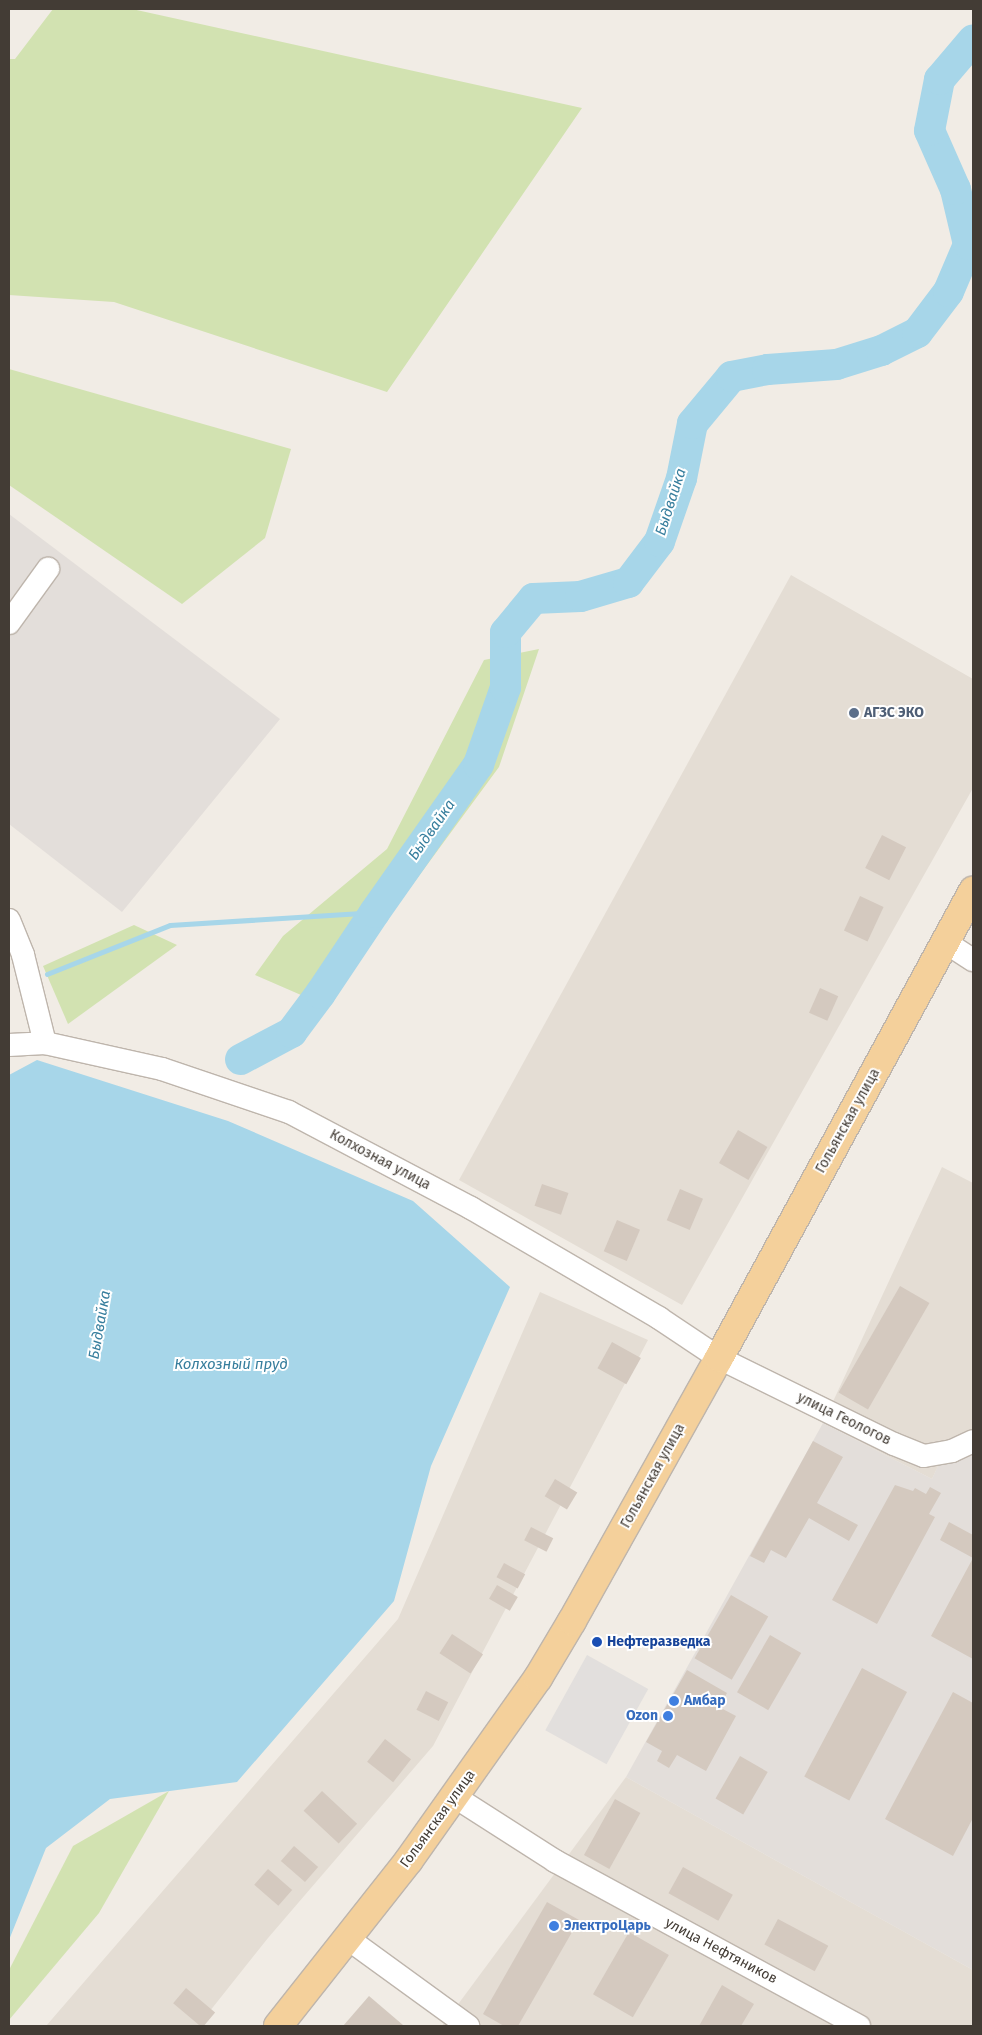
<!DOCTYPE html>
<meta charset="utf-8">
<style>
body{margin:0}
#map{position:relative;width:982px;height:2035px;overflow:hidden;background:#f1ece5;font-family:"Fira Sans",sans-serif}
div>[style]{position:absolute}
.residential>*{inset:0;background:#e4ddd4}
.industrial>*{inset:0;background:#e3deda}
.green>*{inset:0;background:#d2e2b1}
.parking>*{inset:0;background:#e2dfdd;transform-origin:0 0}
.water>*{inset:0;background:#a7d6e9}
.stream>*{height:5px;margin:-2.5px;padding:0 2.5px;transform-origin:2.5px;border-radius:2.5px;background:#a7d6e9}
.river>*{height:31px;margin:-15.5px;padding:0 15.5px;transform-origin:15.5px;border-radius:15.5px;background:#a7d6e9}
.building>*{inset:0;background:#d4c9bf;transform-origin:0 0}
.roads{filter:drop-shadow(1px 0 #beb5ac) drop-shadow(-1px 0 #beb5ac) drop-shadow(0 1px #beb5ac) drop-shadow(0 -1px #beb5ac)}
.minor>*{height:22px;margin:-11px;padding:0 11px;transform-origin:11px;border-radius:11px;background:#fff}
.major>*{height:28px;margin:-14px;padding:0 14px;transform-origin:14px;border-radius:14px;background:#f4d09b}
.dots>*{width:14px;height:14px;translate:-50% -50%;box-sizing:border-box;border:2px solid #fff;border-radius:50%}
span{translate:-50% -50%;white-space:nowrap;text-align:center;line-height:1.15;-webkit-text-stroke:4px #fff;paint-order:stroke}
.service-label{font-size:14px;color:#4e5e75;font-weight:700}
.left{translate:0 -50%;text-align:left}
.street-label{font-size:14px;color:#433c35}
.transit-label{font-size:14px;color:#164399;font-weight:700}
.shop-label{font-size:14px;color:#366cbe;font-weight:700}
.right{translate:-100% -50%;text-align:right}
.water-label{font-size:15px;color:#377e9d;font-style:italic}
.frame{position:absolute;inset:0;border:10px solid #433c35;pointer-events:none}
</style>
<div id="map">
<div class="residential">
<div style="clip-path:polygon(791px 575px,973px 679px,973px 788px,682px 1305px,459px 1180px)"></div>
<div style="clip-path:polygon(942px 1167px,973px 1183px,973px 1449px,951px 1438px,932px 1479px,823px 1423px)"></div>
<div style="clip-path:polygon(540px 1292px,648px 1340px,433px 1746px,268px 1938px,198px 2026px,46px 2026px,398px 1619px)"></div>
<div style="clip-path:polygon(626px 1777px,973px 1970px,973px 2026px,442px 2026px)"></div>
</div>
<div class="industrial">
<div style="clip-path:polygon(9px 514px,280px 719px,122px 912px,9px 824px)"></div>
<div style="clip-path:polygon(823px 1423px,932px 1479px,951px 1437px,973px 1449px,973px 1970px,626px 1777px)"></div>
</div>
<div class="green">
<div style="clip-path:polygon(53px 9px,132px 9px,582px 108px,387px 392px,114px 302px,9px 295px,9px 59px,15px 59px)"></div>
<div style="clip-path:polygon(9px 369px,291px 449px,265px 538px,182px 604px,9px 485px)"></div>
<div style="clip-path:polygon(539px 649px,499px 767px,324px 1005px,255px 975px,283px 936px,387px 849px,484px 660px)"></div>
<div style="clip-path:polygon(134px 925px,177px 945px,68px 1024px,43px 966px)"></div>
<div style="clip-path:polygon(169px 1791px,99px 1913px,9px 2020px,9px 1970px,73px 1846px)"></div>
</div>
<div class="parking">
<div style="left:587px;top:1655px;width:70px;height:86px;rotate:29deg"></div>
</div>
<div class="water">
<div style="clip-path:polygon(37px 1060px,228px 1121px,413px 1201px,510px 1287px,431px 1466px,394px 1601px,237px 1782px,110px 1799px,46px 1848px,9px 1940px,9px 1075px)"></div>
</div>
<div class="stream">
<div style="left:47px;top:974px;width:132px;rotate:-21.7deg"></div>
<div style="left:170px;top:925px;width:204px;rotate:-3.6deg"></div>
</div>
<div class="river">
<div style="left:240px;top:1059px;width:58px;rotate:-27.9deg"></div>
<div style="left:291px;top:1032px;width:49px;rotate:-53.4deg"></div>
<div style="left:320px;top:993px;width:97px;rotate:-56.3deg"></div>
<div style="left:374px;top:912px;width:181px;rotate:-54.9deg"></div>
<div style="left:478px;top:764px;width:82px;rotate:-70.7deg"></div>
<div style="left:505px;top:687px;width:55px;rotate:-90deg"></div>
<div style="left:505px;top:632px;width:44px;rotate:-50.5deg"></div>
<div style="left:533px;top:598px;width:47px;rotate:-2.4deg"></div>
<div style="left:580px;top:596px;width:50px;rotate:-16.3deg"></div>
<div style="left:628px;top:582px;width:51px;rotate:-52.9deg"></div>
<div style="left:659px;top:541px;width:67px;rotate:-70.8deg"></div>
<div style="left:681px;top:478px;width:56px;rotate:-78.7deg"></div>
<div style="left:692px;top:423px;width:61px;rotate:-50.3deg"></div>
<div style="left:731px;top:376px;width:37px;rotate:-11deg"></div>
<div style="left:767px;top:369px;width:69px;rotate:-4.1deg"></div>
<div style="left:836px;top:364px;width:47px;rotate:-17.3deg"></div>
<div style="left:881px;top:350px;width:40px;rotate:-26.6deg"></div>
<div style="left:917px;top:332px;width:51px;rotate:-52.9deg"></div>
<div style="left:948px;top:291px;width:51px;rotate:-66.9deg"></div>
<div style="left:968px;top:244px;width:57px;rotate:-103.3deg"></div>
<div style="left:955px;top:189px;width:64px;rotate:-113.8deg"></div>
<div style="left:929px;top:130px;width:52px;rotate:-78.9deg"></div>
<div style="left:939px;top:79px;width:52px;rotate:-49.6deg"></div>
</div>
<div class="building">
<div style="left:882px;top:835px;width:27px;height:37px;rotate:27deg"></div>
<div style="left:860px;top:896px;width:26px;height:38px;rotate:25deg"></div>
<div style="left:820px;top:988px;width:20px;height:27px;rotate:24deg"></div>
<div style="left:738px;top:1130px;width:34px;height:38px;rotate:30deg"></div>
<div style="left:542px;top:1184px;width:28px;height:23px;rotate:19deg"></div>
<div style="left:680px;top:1189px;width:25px;height:34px;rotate:23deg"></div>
<div style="left:617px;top:1220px;width:25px;height:34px;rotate:23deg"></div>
<div style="left:900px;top:1286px;width:34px;height:123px;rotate:30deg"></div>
<div style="left:612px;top:1342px;width:33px;height:30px;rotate:29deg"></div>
<div style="clip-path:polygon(813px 1441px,843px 1457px,817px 1503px,858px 1525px,849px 1541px,809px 1518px,786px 1558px,771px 1550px,764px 1563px,750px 1556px)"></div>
<div style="left:555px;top:1479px;width:26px;height:20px;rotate:31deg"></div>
<div style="clip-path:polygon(895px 1485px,913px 1491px,915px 1488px,926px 1494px,930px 1487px,941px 1493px,929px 1514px,935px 1517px,877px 1624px,832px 1600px)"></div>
<div style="clip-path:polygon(949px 1522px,973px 1535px,973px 1659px,931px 1636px,973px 1558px,940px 1540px)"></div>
<div style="left:531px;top:1527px;width:25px;height:15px;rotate:27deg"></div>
<div style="left:504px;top:1563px;width:24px;height:16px;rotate:28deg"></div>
<div style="left:497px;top:1585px;width:24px;height:16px;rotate:30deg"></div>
<div style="left:731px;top:1595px;width:43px;height:73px;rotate:30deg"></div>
<div style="left:452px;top:1634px;width:37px;height:23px;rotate:33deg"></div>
<div style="left:770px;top:1635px;width:36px;height:66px;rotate:30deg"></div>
<div style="left:862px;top:1668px;width:51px;height:123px;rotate:28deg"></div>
<div style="clip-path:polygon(687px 1670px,727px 1693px,719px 1707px,736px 1716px,706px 1771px,677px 1755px,669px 1768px,657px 1761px,662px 1751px,646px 1742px)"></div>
<div style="left:426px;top:1691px;width:25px;height:21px;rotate:27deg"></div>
<div style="clip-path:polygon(953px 1692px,973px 1703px,973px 1818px,953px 1856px,885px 1819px)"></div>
<div style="left:385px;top:1739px;width:33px;height:29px;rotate:38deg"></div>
<div style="left:740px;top:1756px;width:32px;height:49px;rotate:30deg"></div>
<div style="left:322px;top:1791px;width:48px;height:27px;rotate:43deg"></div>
<div style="left:615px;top:1799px;width:29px;height:64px;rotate:29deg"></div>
<div style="left:294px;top:1846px;width:32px;height:20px;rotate:41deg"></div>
<div style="left:683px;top:1867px;width:57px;height:30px;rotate:29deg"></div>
<div style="left:268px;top:1869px;width:32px;height:21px;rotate:41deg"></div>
<div style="clip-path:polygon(547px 1902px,579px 1920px,518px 2026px,504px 2026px,483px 2014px)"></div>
<div style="left:778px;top:1919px;width:57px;height:29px;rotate:28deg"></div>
<div style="left:629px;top:1932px;width:46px;height:72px;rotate:30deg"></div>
<div style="clip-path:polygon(722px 1985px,754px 2004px,741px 2026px,699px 2026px)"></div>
<div style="left:186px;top:1988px;width:38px;height:20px;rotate:40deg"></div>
<div style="clip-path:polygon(369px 1996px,403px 2025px,401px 2026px,343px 2026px)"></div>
</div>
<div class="roads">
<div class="minor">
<div style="left:9px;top:623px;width:67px;rotate:-54.2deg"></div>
<div style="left:9px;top:920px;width:38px;rotate:68deg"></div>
<div style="left:23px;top:955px;width:91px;rotate:76deg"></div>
<div style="left:945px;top:942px;width:33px;rotate:33deg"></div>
<div style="left:9px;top:1045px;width:36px;rotate:-3deg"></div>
<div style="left:45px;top:1043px;width:120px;rotate:12.5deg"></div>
<div style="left:162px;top:1069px;width:134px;rotate:18.7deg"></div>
<div style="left:289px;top:1112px;width:206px;rotate:27.8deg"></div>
<div style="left:471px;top:1208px;width:218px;rotate:30.3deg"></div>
<div style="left:659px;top:1318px;width:72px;rotate:33.7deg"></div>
<div style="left:719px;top:1358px;width:195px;rotate:26.2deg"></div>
<div style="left:894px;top:1444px;width:32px;rotate:22deg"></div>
<div style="left:924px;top:1456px;width:28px;rotate:-10deg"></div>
<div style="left:952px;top:1451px;width:23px;rotate:-25deg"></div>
<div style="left:455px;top:1797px;width:119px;rotate:32.6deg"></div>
<div style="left:555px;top:1861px;width:346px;rotate:28.5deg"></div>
<div style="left:347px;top:1938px;width:150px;rotate:36deg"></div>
</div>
<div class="major">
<div style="left:278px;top:2026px;width:211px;rotate:-51.7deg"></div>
<div style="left:409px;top:1860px;width:223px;rotate:-54.7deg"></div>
<div style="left:538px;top:1678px;width:66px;rotate:-59.2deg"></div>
<div style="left:572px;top:1621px;width:301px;rotate:-60.8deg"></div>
<div style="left:719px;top:1358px;width:532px;rotate:-61.46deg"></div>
</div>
</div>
<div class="dots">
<div style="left:854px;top:713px;background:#5c6f8a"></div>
<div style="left:597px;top:1642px;background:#1a4fb4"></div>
<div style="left:674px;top:1701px;background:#3f7fe0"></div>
<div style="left:668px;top:1716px;background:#3f7fe0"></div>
<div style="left:554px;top:1926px;background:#3f7fe0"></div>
</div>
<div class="service-label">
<span class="left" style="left:864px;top:713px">АГЗС ЭКО</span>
</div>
<div class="street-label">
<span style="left:848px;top:1121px;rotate:-61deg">Гольянская улица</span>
<span style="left:380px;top:1160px;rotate:28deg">Колхозная улица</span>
<span style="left:844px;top:1419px;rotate:26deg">улица Геологов</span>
<span style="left:653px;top:1476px;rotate:-61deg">Гольянская улица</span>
<span style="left:438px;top:1819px;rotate:-54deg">Гольянская улица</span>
<span style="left:721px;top:1951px;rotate:28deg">улица Нефтяников</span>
</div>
<div class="transit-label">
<span class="left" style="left:607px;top:1642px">Нефтеразведка</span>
</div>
<div class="shop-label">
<span class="left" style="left:684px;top:1701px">Амбар</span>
<span class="right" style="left:658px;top:1716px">Ozon</span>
<span class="left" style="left:564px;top:1926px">ЭлектроЦарь</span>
</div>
<div class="water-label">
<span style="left:671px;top:502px;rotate:-72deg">Быдвайка</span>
<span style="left:432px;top:830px;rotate:-55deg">Быдвайка</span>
<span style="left:100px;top:1325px;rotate:-80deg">Быдвайка</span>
<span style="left:231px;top:1365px">Колхозный пруд</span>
</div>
<div class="frame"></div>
</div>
